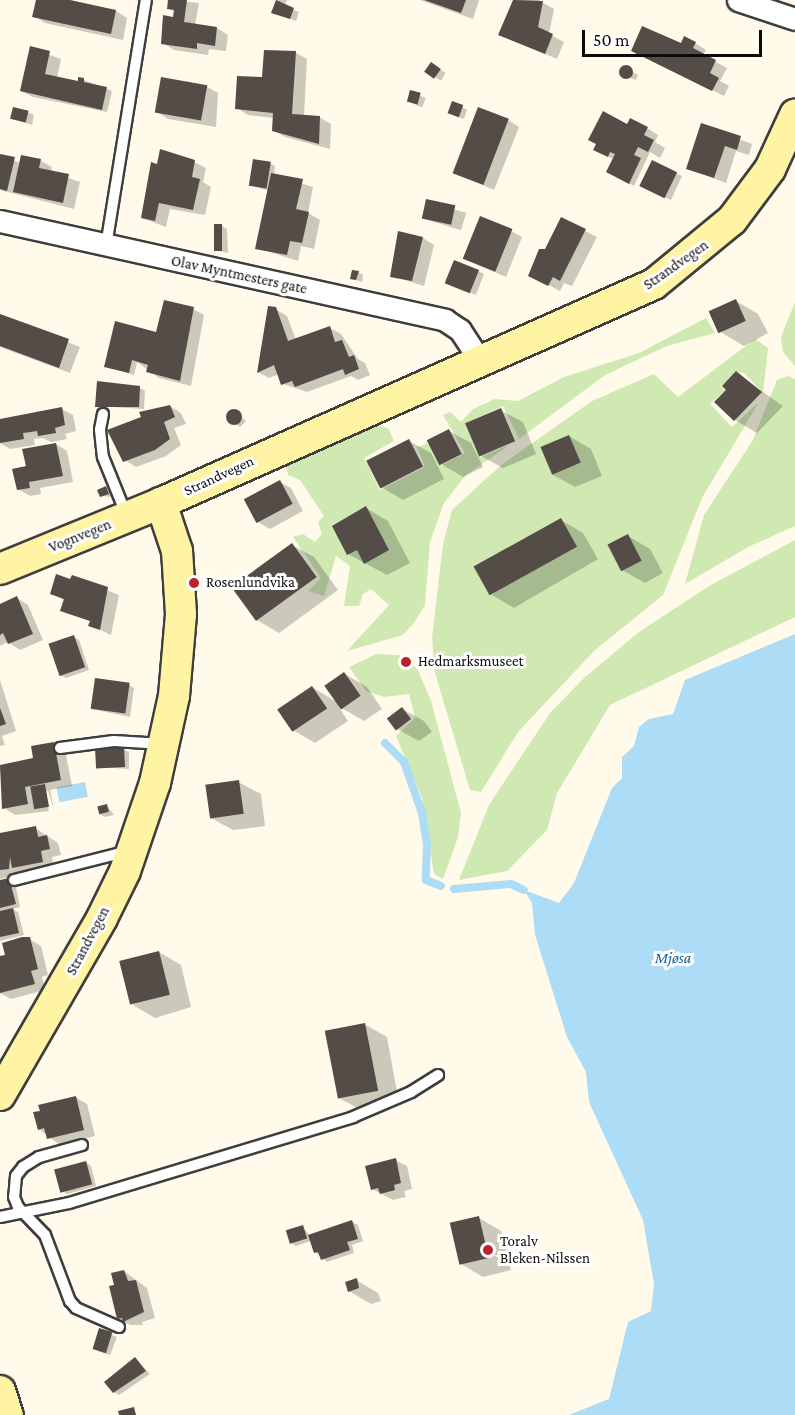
<!DOCTYPE html>
<meta charset="utf-8">
<style>
body{margin:0}
#map{position:relative;width:795px;height:1415px;overflow:hidden;background:#fffae9;font-family:"Crimson Pro",serif}
div>[style]{position:absolute}
.green>*{inset:0;background:#d0e9b3}
.water>*{inset:0;background:#addcf7;transform-origin:0 0}
.shadow>*{inset:0;background:#0003;transform-origin:0 0}
.stream>*{height:8px;margin:-4px;padding:0 4px;transform-origin:4px;border-radius:4px;background:#addcf7}
.building>*{inset:0;background:#534c47;transform-origin:0 0}
.round{border-radius:50%}
.roads{filter:drop-shadow(2px 0 #3e3e3e) drop-shadow(-2px 0 #3e3e3e) drop-shadow(0 2px #3e3e3e) drop-shadow(0 -2px #3e3e3e)}
.lane>*{height:10px;margin:-5px;padding:0 5px;transform-origin:5px;border-radius:5px;background:#fff}
.street>*{height:21px;margin:-10.5px;padding:0 10.5px;transform-origin:10.5px;border-radius:10.5px;background:#fff}
.secondary>*{height:30px;margin:-15px;padding:0 15px;transform-origin:15px;border-radius:15px;background:#fff3a4}
.dots>*{width:16px;height:16px;translate:-50% -50%;box-sizing:border-box;border:3px solid #fff;border-radius:50%}
span{translate:-50% -50%;white-space:nowrap;text-align:center;line-height:1.15;-webkit-text-stroke:6px #fff;paint-order:stroke}
.street-label{font-size:15px;color:#0b0b0b}
.poi-label{font-size:15px;color:#0b0b0b}
.left{translate:0 -50%;text-align:left}
.water-label{font-size:16px;color:#14639d;font-style:italic}
.scale{position:absolute;left:582px;top:30px;width:180px;height:27px;box-sizing:border-box;border:3px solid #0b0b0b;border-top:0;padding-left:8px;font-size:18px;line-height:21px;white-space:nowrap;color:#0b0b0b;-webkit-text-stroke:4px #fff;paint-order:stroke}
</style>
<div id="map">
<div class="green">
<div style="clip-path:polygon(795px 302px,795px 366px,783px 352px,781px 337px)"></div>
<div style="clip-path:polygon(706px 318px,715px 333px,667px 346px,605px 375px,519px 439px,503px 406px,466px 423px,481px 457px,511px 444px,466px 475px,444px 503px,430px 542px,425px 605px,414px 623px,403px 635px,347px 651px,389px 605px,371px 589px,363px 594px,359px 606px,344px 606px,350px 566px,336px 556px,324px 596px,308px 591px,321px 578px,293px 537px,303px 534px,315px 542px,322px 534px,318px 522px,324px 516px,300px 480px,288px 475px,286px 464px,373px 425px,388px 428px,394px 441px,364px 458px,380px 490px,425px 467px,417px 447px,429px 443px,441px 466px,465px 453px,443px 415px,450px 412px,461px 422px,473px 409px,495px 399px,518px 401px,564px 377px,639px 353px)"></div>
<div style="clip-path:polygon(755px 339px,768px 348px,763px 393px,744px 373px,736px 372px,721px 386px,725px 391px,710px 404px,732px 427px,759px 402px,702px 498px,663px 595px,594px 651px,518px 732px,481px 792px,470px 790px,435px 673px,432px 638px,443px 544px,452px 510px,500px 466px,592px 401px,654px 374px,678px 397px)"></div>
<div style="clip-path:polygon(788px 376px,795px 379px,795px 526px,748px 547px,685px 584px,704px 515px,753px 440px,777px 380px)"></div>
<div style="clip-path:polygon(795px 540px,795px 617px,610px 705px,557px 793px,547px 830px,507px 871px,459px 880px,489px 805px,550px 713px,584px 678px,639px 632px,709px 586px)"></div>
<div style="clip-path:polygon(376px 654px,399px 655px,417px 668px,431px 701px,461px 813px,458px 837px,443px 879px,434px 874px,422px 798px,396px 736px,415px 718px,409px 694px,384px 697px,366px 691px,349px 667px)"></div>
</div>
<div class="water">
<div style="clip-path:polygon(795px 634px,795px 1415px,569px 1415px,609px 1399px,628px 1322px,651px 1311px,654px 1284px,643px 1220px,589px 1102px,586px 1072px,567px 1037px,535px 935px,532px 903px,524px 890px,559px 903px,574px 883px,612px 788px,622px 778px,622px 757px,634px 746px,639px 727px,649px 719px,673px 714px,685px 680px)"></div>
<div style="left:85px;top:782px;width:15px;height:29px;rotate:79deg"></div>
</div>
<div class="shadow">
<div style="clip-path:polygon(36px 0,70px 0,116px 11px,127px 18px,123px 40px,45px 23px,34px 16px)"></div>
<div style="clip-path:polygon(170px 0,199px 3px,195px 25px,217px 28px,228px 35px,226px 51px,209px 49px,208px 55px,174px 50px,163px 43px,175px 18px,176px 12px,168px 8px)"></div>
<div style="clip-path:polygon(277px 0,287px 0,284px 6px,299px 12px,296px 21px,273px 12px)"></div>
<div style="clip-path:polygon(420px 0,479px 0,473px 19px)"></div>
<div style="clip-path:polygon(514px 0,538px 0,554px 9px,549px 34px,564px 42px,557px 59px,500px 34px)"></div>
<div style="clip-path:polygon(695px 43px,706px 50px,703px 55px,727px 68px,720px 81px,729px 86px,724px 96px,644px 57px)"></div>
<div style="clip-path:polygon(31px 48px,61px 59px,57px 78px,79px 83px,84px 80px,112px 91px,107px 112px,33px 97px,21px 91px)"></div>
<div style="clip-path:polygon(296px 53px,307px 59px,304px 116px,319px 117px,331px 124px,330px 149px,285px 137px,273px 130px,274px 118px,248px 115px,237px 108px,263px 79px)"></div>
<div style="left:431px;top:64px;width:17px;height:9px;rotate:31deg"></div>
<div style="clip-path:polygon(623px 67px,638px 75px,636px 80px,621px 75px)"></div>
<div style="clip-path:polygon(206px 86px,218px 93px,216px 127px,168px 119px,157px 112px)"></div>
<div style="left:411px;top:92px;width:16px;height:10px;rotate:22deg"></div>
<div style="clip-path:polygon(462px 107px,467px 110px,464px 119px,455px 116px)"></div>
<div style="clip-path:polygon(28px 112px,34px 115px,32px 125px,12px 119px)"></div>
<div style="clip-path:polygon(508px 120px,519px 127px,494px 190px,454px 172px)"></div>
<div style="clip-path:polygon(702px 125px,752px 144px,749px 155px,736px 151px,726px 183px,687px 168px)"></div>
<div style="clip-path:polygon(628px 126px,647px 128px,658px 135px,655px 142px,665px 148px,660px 158px,650px 152px,634px 186px,608px 172px,615px 160px,595px 149px)"></div>
<div style="clip-path:polygon(0 156px,21px 163px,22px 157px,41px 161px,52px 167px,51px 172px,80px 182px,74px 209px,0 190px)"></div>
<div style="clip-path:polygon(194px 162px,206px 168px,203px 182px,211px 187px,205px 215px,170px 209px,166px 227px,142px 218px,158px 165px)"></div>
<div style="clip-path:polygon(652px 162px,682px 176px,671px 200px,647px 189px)"></div>
<div style="clip-path:polygon(270px 163px,275px 166px,274px 175px,313px 187px,308px 213px,320px 220px,314px 249px,301px 246px,298px 261px,257px 248px,269px 191px,250px 185px)"></div>
<div style="left:427px;top:201px;width:41px;height:18px;rotate:17deg"></div>
<div style="clip-path:polygon(561px 219px,597px 237px,572px 286px,564px 283px,560px 291px,541px 281px,546px 250px)"></div>
<div style="clip-path:polygon(222px 226px,227px 229px,228px 253px,215px 250px)"></div>
<div style="clip-path:polygon(511px 231px,522px 237px,506px 277px,476px 264px)"></div>
<div style="clip-path:polygon(423px 238px,434px 245px,424px 286px,392px 276px)"></div>
<div style="clip-path:polygon(478px 271px,484px 274px,476px 295px,452px 285px)"></div>
<div style="clip-path:polygon(358px 272px,363px 275px,362px 282px,352px 279px)"></div>
<div style="clip-path:polygon(736px 301px,758px 314px,768px 333px,744px 346px,722px 333px)"></div>
<div style="clip-path:polygon(193px 309px,204px 315px,191px 386px,159px 378px,137px 362px,134px 375px,105px 366px)"></div>
<div style="clip-path:polygon(275px 309px,287px 316px,296px 340px,330px 328px,341px 334px,358px 359px,365px 363px,370px 375px,358px 380px,351px 376px,307px 392px,283px 384px,279px 374px,269px 378px,258px 372px)"></div>
<div style="clip-path:polygon(0 316px,80px 347px,70px 373px,0 347px)"></div>
<div style="clip-path:polygon(736px 373px,783px 406px,757px 433px,735px 420px,717px 402px)"></div>
<div style="clip-path:polygon(140px 388px,145px 391px,144px 409px,97px 406px)"></div>
<div style="clip-path:polygon(170px 406px,181px 413px,186px 424px,174px 428px,181px 445px,166px 456px,136px 467px,125px 460px)"></div>
<div style="clip-path:polygon(62px 409px,73px 415px,76px 431px,65px 434px,67px 439px,51px 442px,43px 438px,34px 439px,35px 445px,10px 449px,0 443px,0 421px)"></div>
<div style="clip-path:polygon(500px 410px,523px 422px,536px 454px,503px 468px,481px 456px)"></div>
<div style="clip-path:polygon(234px 411px,246px 421px,240px 427px,227px 417px)"></div>
<div style="clip-path:polygon(449px 431px,471px 443px,483px 467px,463px 477px,441px 464px)"></div>
<div style="clip-path:polygon(569px 436px,591px 449px,602px 476px,575px 487px,553px 475px)"></div>
<div style="clip-path:polygon(409px 441px,431px 453px,444px 479px,403px 500px,381px 487px,368px 461px)"></div>
<div style="clip-path:polygon(56px 444px,67px 451px,73px 482px,40px 488px,41px 494px,30px 496px,18px 489px,27px 467px)"></div>
<div style="clip-path:polygon(280px 482px,291px 488px,303px 511px,270px 529px,258px 522px,246px 500px)"></div>
<div style="clip-path:polygon(106px 488px,111px 491px,113px 497px,101px 496px)"></div>
<div style="clip-path:polygon(366px 508px,388px 521px,410px 563px,387px 575px,348px 554px)"></div>
<div style="clip-path:polygon(561px 520px,583px 533px,598px 559px,514px 608px,492px 595px)"></div>
<div style="clip-path:polygon(628px 536px,650px 549px,663px 573px,645px 583px,622px 570px,610px 546px)"></div>
<div style="clip-path:polygon(292px 545px,314px 557px,338px 590px,279px 633px,257px 620px)"></div>
<div style="clip-path:polygon(73px 577px,119px 595px,111px 635px,90px 625px,97px 622px,62px 610px,65px 601px,52px 593px)"></div>
<div style="clip-path:polygon(17px 598px,28px 605px,43px 640px,20px 650px,8px 642px,0 646px,0 605px)"></div>
<div style="clip-path:polygon(74px 637px,79px 640px,89px 670px,66px 678px,60px 675px)"></div>
<div style="clip-path:polygon(345px 674px,367px 687px,382px 709px,364px 721px,338px 706px,348px 721px,315px 743px,293px 730px,312px 687px,338px 703px)"></div>
<div style="clip-path:polygon(0 680px,16px 731px,2px 736px,5px 745px,0 746px)"></div>
<div style="clip-path:polygon(129px 685px,134px 688px,130px 717px,92px 709px)"></div>
<div style="clip-path:polygon(402px 709px,424px 721px,432px 732px,419px 741px,397px 729px)"></div>
<div style="clip-path:polygon(54px 743px,65px 750px,72px 786px,50px 790px,54px 809px,48px 791px,45px 791px,49px 811px,15px 815px,4px 808px,0 766px,35px 760px)"></div>
<div style="clip-path:polygon(123px 749px,129px 752px,129px 769px,97px 767px)"></div>
<div style="clip-path:polygon(238px 782px,261px 794px,265px 826px,233px 830px,211px 818px)"></div>
<div style="clip-path:polygon(107px 806px,114px 815px,105px 817px,100px 814px)"></div>
<div style="clip-path:polygon(35px 828px,58px 843px,61px 855px,52px 857px,54px 868px,21px 871px,20px 875px,0 879px,0 835px)"></div>
<div style="clip-path:polygon(0 882px,15px 883px,20px 907px,12px 909px,18px 912px,24px 935px,0 941px)"></div>
<div style="clip-path:polygon(29px 939px,41px 946px,48px 975px,42px 977px,45px 990px,11px 999px,0 993px,0 958px)"></div>
<div style="clip-path:polygon(159px 952px,181px 965px,191px 1007px,155px 1018px,133px 1005px)"></div>
<div style="clip-path:polygon(364px 1024px,387px 1037px,399px 1103px,361px 1110px,339px 1098px)"></div>
<div style="clip-path:polygon(75px 1097px,87px 1104px,95px 1136px,60px 1145px,39px 1129px,41px 1112px)"></div>
<div style="clip-path:polygon(395px 1160px,407px 1166px,412px 1189px,404px 1191px,406px 1197px,393px 1200px,372px 1189px)"></div>
<div style="clip-path:polygon(86px 1162px,91px 1166px,96px 1186px,67px 1194px,61px 1190px)"></div>
<div style="clip-path:polygon(479px 1218px,501px 1231px,511px 1270px,483px 1277px,461px 1264px)"></div>
<div style="clip-path:polygon(352px 1222px,358px 1225px,363px 1241px,352px 1245px,354px 1253px,327px 1262px,315px 1252px,311px 1241px,296px 1246px,291px 1243px,303px 1227px,310px 1236px)"></div>
<div style="clip-path:polygon(124px 1271px,147px 1288px,155px 1318px,142px 1322px,143px 1325px,130px 1325px,118px 1318px,116px 1286px)"></div>
<div style="clip-path:polygon(356px 1280px,378px 1293px,381px 1301px,371px 1304px,349px 1291px)"></div>
<div style="clip-path:polygon(100px 1330px,117px 1337px,110px 1355px,98px 1351px)"></div>
<div style="clip-path:polygon(135px 1359px,150px 1374px,119px 1395px,114px 1392px)"></div>
</div>
<div class="stream">
<div style="left:385px;top:743px;width:27px;rotate:45deg"></div>
<div style="left:404px;top:762px;width:54px;rotate:70.6deg"></div>
<div style="left:422px;top:813px;width:30px;rotate:81deg"></div>
<div style="left:427px;top:843px;width:37px;rotate:92deg"></div>
<div style="left:426px;top:880px;width:16px;rotate:22deg"></div>
<div style="left:454px;top:889px;width:57px;rotate:-5deg"></div>
<div style="left:511px;top:884px;width:14px;rotate:25deg"></div>
</div>
<div class="building">
<div style="clip-path:polygon(36px 0,70px 0,116px 10px,111px 34px,32px 17px)"></div>
<div style="clip-path:polygon(168px 0,187px 0,184px 22px,217px 27px,215px 46px,197px 43px,197px 49px,161px 44px,163px 15px,173px 17px,174px 10px,167px 9px)"></div>
<div style="clip-path:polygon(276px 0,294px 8px,290px 19px,271px 13px)"></div>
<div style="clip-path:polygon(424px 0,466px 0,461px 13px)"></div>
<div style="clip-path:polygon(513px 0,543px 1px,538px 27px,553px 34px,545px 54px,498px 35px)"></div>
<div style="clip-path:polygon(642px 26px,681px 43px,684px 36px,696px 42px,693px 48px,716px 60px,710px 73px,719px 78px,712px 91px,631px 51px)"></div>
<div style="clip-path:polygon(30px 46px,50px 51px,45px 74px,78px 81px,78px 77px,84px 78px,84px 82px,107px 87px,102px 110px,20px 91px)"></div>
<div style="clip-path:polygon(264px 50px,296px 51px,292px 114px,320px 116px,319px 144px,272px 131px,273px 113px,235px 109px,237px 76px,262px 77px)"></div>
<div style="left:431px;top:62px;width:12px;height:12px;rotate:35deg"></div>
<div class="round" style="left:619px;top:65px;width:14px;height:14px"></div>
<div style="left:161px;top:77px;width:47px;height:36px;rotate:10deg"></div>
<div style="left:410px;top:90px;width:11px;height:12px;rotate:15deg"></div>
<div style="left:452px;top:101px;width:12px;height:13px;rotate:20deg"></div>
<div style="left:13px;top:107px;width:16px;height:12px;rotate:14deg"></div>
<div style="left:478px;top:107px;width:33px;height:71px;rotate:21deg"></div>
<div style="clip-path:polygon(603px 111px,627px 124px,630px 118px,648px 127px,644px 135px,654px 140px,648px 152px,638px 147px,634px 155px,641px 158px,629px 184px,606px 172px,615px 154px,610px 152px,608px 157px,593px 150px,596px 144px,588px 140px)"></div>
<div style="clip-path:polygon(701px 123px,741px 136px,737px 150px,725px 146px,714px 178px,686px 169px)"></div>
<div style="clip-path:polygon(160px 149px,195px 160px,192px 177px,200px 179px,193px 210px,159px 203px,155px 221px,141px 218px,151px 162px,157px 164px)"></div>
<div style="clip-path:polygon(0 154px,15px 157px,7px 191px,0 189px)"></div>
<div style="clip-path:polygon(21px 155px,41px 159px,39px 168px,69px 174px,63px 203px,13px 192px)"></div>
<div style="left:253px;top:159px;width:18px;height:27px;rotate:9deg"></div>
<div style="left:652px;top:160px;width:28px;height:29px;rotate:26deg"></div>
<div style="clip-path:polygon(271px 173px,303px 179px,296px 209px,309px 212px,302px 243px,290px 241px,287px 255px,255px 249px)"></div>
<div style="left:426px;top:199px;width:30px;height:20px;rotate:12deg"></div>
<div style="left:480px;top:216px;width:35px;height:46px;rotate:22deg"></div>
<div style="clip-path:polygon(561px 217px,586px 229px,560px 281px,553px 277px,548px 286px,528px 276px,539px 249px,545px 249px)"></div>
<div style="left:214px;top:224px;width:8px;height:27px"></div>
<div style="clip-path:polygon(398px 231px,423px 237px,412px 281px,390px 277px)"></div>
<div style="left:454px;top:260px;width:27px;height:25px;rotate:22deg"></div>
<div style="clip-path:polygon(352px 270px,359px 271px,356px 280px,350px 279px)"></div>
<div style="left:736px;top:299px;width:24px;height:30px;rotate:66deg"></div>
<div style="clip-path:polygon(164px 300px,194px 307px,180px 381px,146px 372px,148px 365px,132px 360px,129px 373px,104px 367px,115px 321px,156px 332px)"></div>
<div style="clip-path:polygon(268px 306px,276px 307px,288px 341px,330px 326px,335px 342px,342px 340px,349px 357px,354px 355px,359px 369px,345px 375px,343px 369px,295px 387px,292px 381px,281px 385px,274px 365px,257px 373px)"></div>
<div style="clip-path:polygon(0 314px,69px 339px,59px 368px,0 346px)"></div>
<div style="clip-path:polygon(736px 371px,762px 392px,734px 421px,714px 402px,726px 390px,722px 386px)"></div>
<div style="clip-path:polygon(97px 381px,140px 386px,139px 407px,95px 407px)"></div>
<div style="clip-path:polygon(170px 405px,175px 417px,164px 422px,170px 439px,155px 450px,123px 462px,107px 430px,141px 417px,139px 412px)"></div>
<div style="clip-path:polygon(62px 407px,65px 425px,55px 428px,56px 433px,38px 436px,37px 431px,31px 432px,23px 433px,24px 439px,0 443px,0 419px)"></div>
<div style="left:501px;top:408px;width:36px;height:39px;rotate:67deg"></div>
<div class="round" style="left:226px;top:409px;width:16px;height:16px"></div>
<div style="left:449px;top:429px;width:28px;height:25px;rotate:63deg"></div>
<div style="left:569px;top:435px;width:30px;height:31px;rotate:67deg"></div>
<div style="left:409px;top:439px;width:31px;height:48px;rotate:63deg"></div>
<div style="clip-path:polygon(56px 443px,63px 476px,29px 482px,30px 488px,17px 490px,12px 469px,26px 466px,22px 449px)"></div>
<div style="left:280px;top:480px;width:27px;height:41px;rotate:62deg"></div>
<div style="clip-path:polygon(106px 486px,109px 494px,100px 497px,97px 490px)"></div>
<div style="clip-path:polygon(366px 506px,389px 550px,364px 564px,357px 550px,347px 555px,332px 526px)"></div>
<div style="left:561px;top:518px;width:33px;height:100px;rotate:61deg"></div>
<div style="left:628px;top:534px;width:30px;height:23px;rotate:63deg"></div>
<div style="left:292px;top:543px;width:42px;height:75px;rotate:54deg"></div>
<div style="clip-path:polygon(56px 574px,70px 579px,72px 575px,108px 587px,100px 630px,88px 626px,90px 621px,60px 611px,64px 599px,50px 594px)"></div>
<div style="clip-path:polygon(17px 596px,33px 634px,8px 644px,3px 633px,0 635px,0 604px)"></div>
<div style="left:74px;top:635px;width:34px;height:27px;rotate:71deg"></div>
<div style="left:344px;top:672px;width:29px;height:24px;rotate:55deg"></div>
<div style="left:95px;top:678px;width:35px;height:31px;rotate:8deg"></div>
<div style="left:312px;top:686px;width:27px;height:42px;rotate:56deg"></div>
<div style="left:402px;top:707px;width:15px;height:19px;rotate:53deg"></div>
<div style="clip-path:polygon(0 708px,6px 724px,0 726px)"></div>
<div style="clip-path:polygon(54px 742px,61px 780px,25px 787px,28px 804px,2px 809px,0 765px,33px 758px,31px 746px)"></div>
<div style="left:124px;top:747px;width:20px;height:29px;rotate:87deg"></div>
<div style="left:239px;top:780px;width:34px;height:34px;rotate:82deg"></div>
<div style="left:45px;top:784px;width:23px;height:15px;rotate:80deg"></div>
<div style="left:107px;top:804px;width:8px;height:10px;rotate:76deg"></div>
<div style="clip-path:polygon(36px 826px,38px 837px,47px 835px,50px 849px,41px 851px,43px 862px,12px 868px,10px 857px,9px 869px,0 870px,0 833px)"></div>
<div style="clip-path:polygon(9px 878px,16px 904px,0 908px,0 880px)"></div>
<div style="clip-path:polygon(13px 908px,19px 933px,0 937px,0 911px)"></div>
<div style="clip-path:polygon(22px 937px,30px 937px,38px 969px,31px 971px,35px 984px,0 993px,0 956px,5px 955px,2px 943px)"></div>
<div style="left:159px;top:951px;width:45px;height:41px;rotate:76deg"></div>
<div style="left:365px;top:1023px;width:69px;height:41px;rotate:79deg"></div>
<div style="clip-path:polygon(76px 1096px,84px 1130px,47px 1139px,44px 1128px,38px 1130px,33px 1112px,40px 1111px,38px 1105px)"></div>
<div style="clip-path:polygon(396px 1158px,401px 1183px,394px 1185px,395px 1190px,380px 1194px,378px 1188px,371px 1190px,365px 1166px)"></div>
<div style="left:86px;top:1161px;width:24px;height:33px;rotate:75deg"></div>
<div style="left:479px;top:1216px;width:43px;height:30px;rotate:77deg"></div>
<div style="clip-path:polygon(352px 1220px,358px 1239px,347px 1242px,350px 1250px,321px 1260px,318px 1252px,314px 1253px,308px 1235px)"></div>
<div style="left:303px;top:1225px;width:14px;height:18px;rotate:73deg"></div>
<div style="clip-path:polygon(124px 1270px,128px 1281px,136px 1280px,144px 1312px,123px 1322px,122px 1318px,117px 1319px,109px 1286px,114px 1285px,111px 1273px)"></div>
<div style="clip-path:polygon(357px 1278px,359px 1288px,348px 1292px,345px 1282px)"></div>
<div style="left:99px;top:1328px;width:14px;height:22px;rotate:17deg"></div>
<div style="clip-path:polygon(135px 1357px,146px 1371px,113px 1393px,104px 1382px)"></div>
<div style="clip-path:polygon(134px 1407px,136px 1415px,119px 1415px,118px 1411px)"></div>
</div>
<div class="roads">
<div class="lane">
<div style="left:106px;top:246px;width:249px;rotate:-80.8deg"></div>
<div style="left:103px;top:414px;width:16px;rotate:101deg"></div>
<div style="left:100px;top:430px;width:27px;rotate:84deg"></div>
<div style="left:103px;top:457px;width:64px;rotate:67.9deg"></div>
<div style="left:60px;top:748px;width:54px;rotate:-7.4deg"></div>
<div style="left:114px;top:741px;width:49px;rotate:3.5deg"></div>
<div style="left:14px;top:880px;width:119px;rotate:-14.2deg"></div>
<div style="left:82px;top:1145px;width:45px;rotate:164.4deg"></div>
<div style="left:39px;top:1157px;width:19px;rotate:148deg"></div>
<div style="left:23px;top:1167px;width:11px;rotate:128deg"></div>
<div style="left:16px;top:1176px;width:21px;rotate:95deg"></div>
<div style="left:14px;top:1197px;width:11px;rotate:68deg"></div>
<div style="left:18px;top:1207px;width:39px;rotate:46deg"></div>
<div style="left:45px;top:1235px;width:71px;rotate:69.3deg"></div>
<div style="left:70px;top:1301px;width:9px;rotate:49deg"></div>
<div style="left:76px;top:1308px;width:47px;rotate:23.8deg"></div>
<div style="left:0;top:1217px;width:70px;rotate:-11.5deg"></div>
<div style="left:69px;top:1203px;width:297px;rotate:-16.8deg"></div>
<div style="left:353px;top:1117px;width:63px;rotate:-23.3deg"></div>
<div style="left:411px;top:1092px;width:32px;rotate:-32deg"></div>
</div>
<div class="street">
<div style="left:738px;top:0;width:60px;rotate:18.4deg"></div>
<div style="left:0;top:221px;width:456px;rotate:12.5deg"></div>
<div style="left:445px;top:320px;width:18px;rotate:34deg"></div>
<div style="left:460px;top:330px;width:37px;rotate:57deg"></div>
</div>
<div class="secondary">
<div style="left:0;top:569px;width:174px;rotate:-22.3deg"></div>
<div style="left:161px;top:503px;width:539px;rotate:-23.95deg"></div>
<div style="left:654px;top:284px;width:101px;rotate:-39.4deg"></div>
<div style="left:732px;top:220px;width:64px;rotate:-53.3deg"></div>
<div style="left:770px;top:169px;width:60px;rotate:-65.2deg"></div>
<div style="left:0;top:1095px;width:204px;rotate:-60deg"></div>
<div style="left:102px;top:918px;width:52px;rotate:-63.9deg"></div>
<div style="left:125px;top:871px;width:93px;rotate:-71.2deg"></div>
<div style="left:155px;top:783px;width:89px;rotate:-77.7deg"></div>
<div style="left:174px;top:696px;width:82px;rotate:-85.1deg"></div>
<div style="left:181px;top:614px;width:63px;rotate:-93.6deg"></div>
<div style="left:177px;top:551px;width:51px;rotate:-108.4deg"></div>
<div style="left:0;top:1391px;width:25px;rotate:72deg"></div>
</div>
</div>
<div class="dots">
<div style="left:194px;top:583px;background:#bb222c"></div>
<div style="left:406px;top:662px;background:#bb222c"></div>
<div style="left:488px;top:1250px;background:#bb222c"></div>
</div>
<div class="street-label">
<span style="left:676px;top:265px;rotate:-35deg">Strandvegen</span>
<span style="left:239px;top:275px;rotate:12deg">Olav Myntmesters gate</span>
<span style="left:219px;top:476px;rotate:-25deg">Strandvegen</span>
<span style="left:80px;top:536px;rotate:-22deg">Vognvegen</span>
<span style="left:88px;top:941px;rotate:-62deg">Strandvegen</span>
</div>
<div class="poi-label">
<span class="left" style="left:206px;top:583px">Rosenlundvika</span>
<span class="left" style="left:418px;top:662px">Hedmarksmuseet</span>
<span class="left" style="left:500px;top:1250px">Toralv<br>Bleken-Nilssen</span>
</div>
<div class="water-label">
<span style="left:673px;top:958px">Mjøsa</span>
</div>
<div class="scale">50 m</div>
</div>
